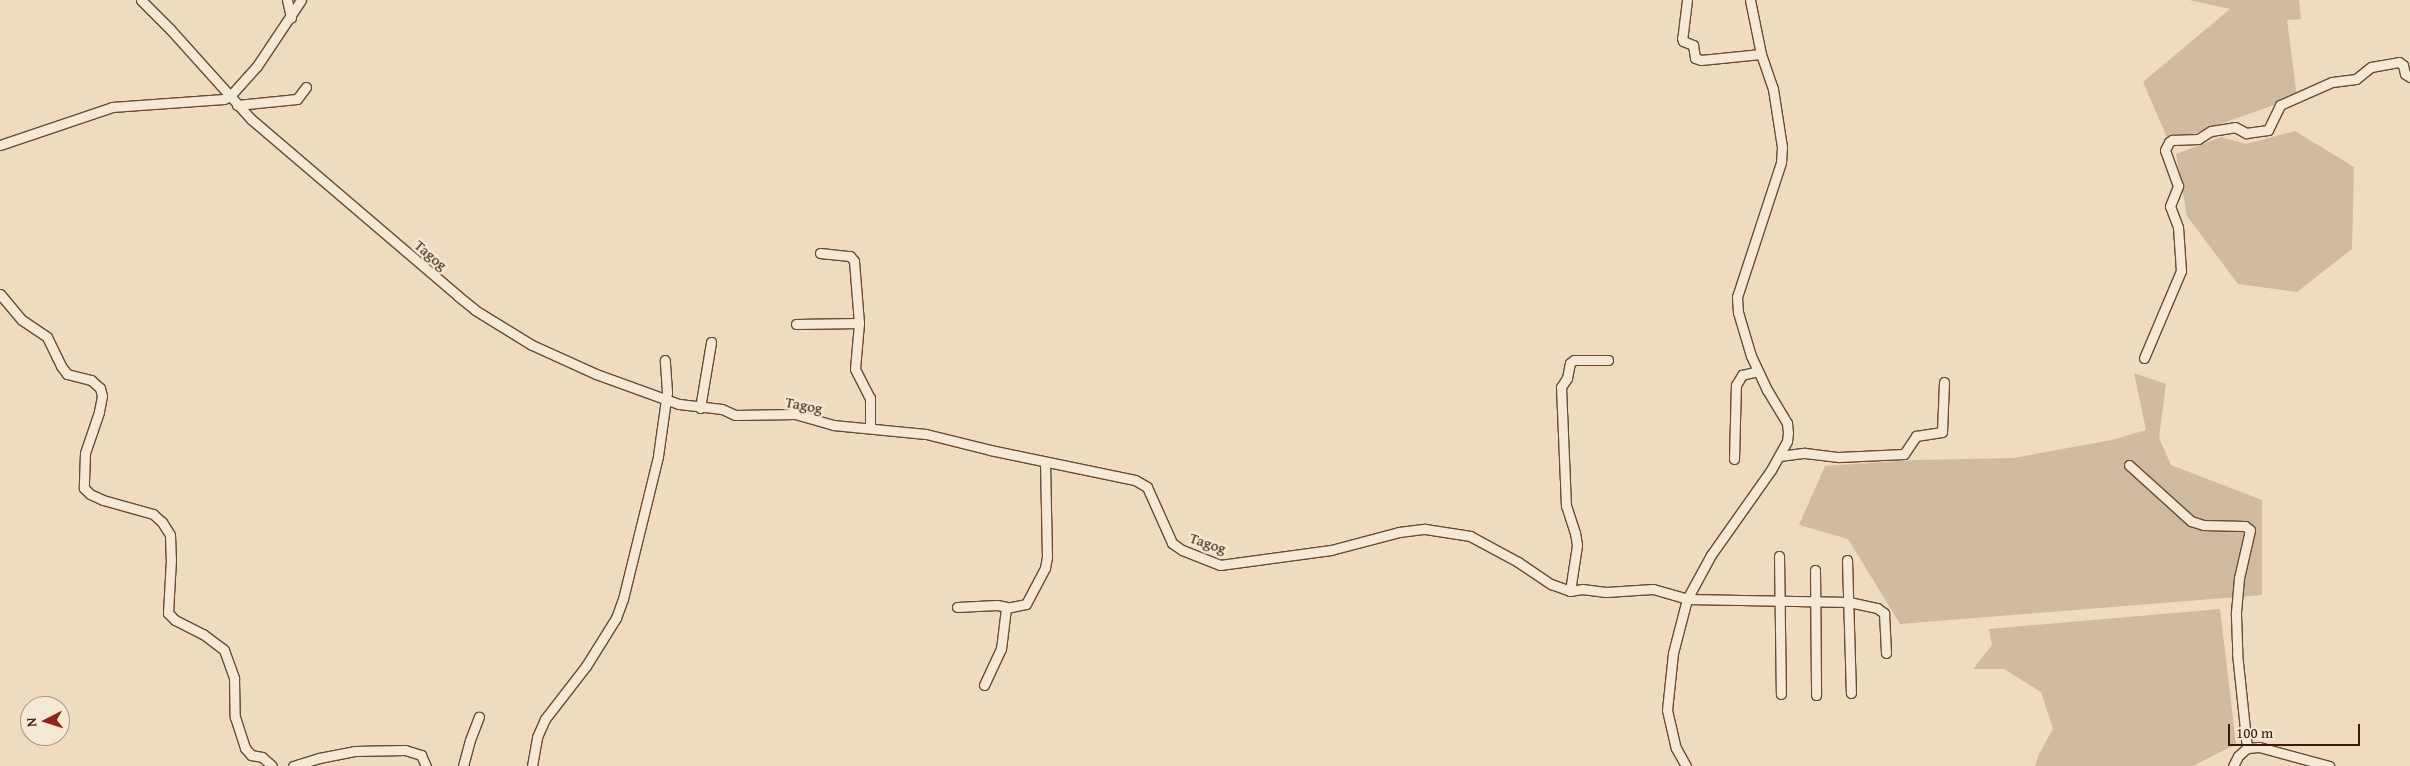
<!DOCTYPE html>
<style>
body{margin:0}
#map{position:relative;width:2410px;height:766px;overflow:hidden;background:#efdbbf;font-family:"Gentium Book Plus",serif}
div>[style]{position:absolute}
.green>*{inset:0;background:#d0bba0}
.roads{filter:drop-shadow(1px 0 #674c34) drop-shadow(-1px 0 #674c34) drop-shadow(0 1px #674c34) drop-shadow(0 -1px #674c34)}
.minor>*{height:9px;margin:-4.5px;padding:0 4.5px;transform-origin:4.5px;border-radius:4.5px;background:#f5e8d5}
span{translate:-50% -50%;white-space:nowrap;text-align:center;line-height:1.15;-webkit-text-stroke:5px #f5e8d5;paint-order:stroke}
.street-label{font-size:15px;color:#3a1c06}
.north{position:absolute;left:20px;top:696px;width:50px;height:50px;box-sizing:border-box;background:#f5e8d5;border:1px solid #aa9682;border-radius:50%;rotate:265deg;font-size:14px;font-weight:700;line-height:20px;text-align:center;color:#3a1c06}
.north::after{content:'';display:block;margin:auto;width:18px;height:22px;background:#8f2418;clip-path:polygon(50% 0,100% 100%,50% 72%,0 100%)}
.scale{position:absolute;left:2228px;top:724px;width:132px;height:22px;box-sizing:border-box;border:2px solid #3a1c06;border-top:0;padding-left:6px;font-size:15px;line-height:18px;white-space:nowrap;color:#3a1c06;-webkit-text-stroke:4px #f5e8d5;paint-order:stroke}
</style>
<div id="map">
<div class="green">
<div style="clip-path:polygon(2189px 0,2299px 0,2301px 19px,2287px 20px,2297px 97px,2169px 142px,2143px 82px,2230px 9px)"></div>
<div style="clip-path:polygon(2295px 131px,2354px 167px,2352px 249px,2297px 292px,2238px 284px,2187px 216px,2176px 154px,2221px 137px,2246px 144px)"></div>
<div style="clip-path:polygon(2134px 373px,2166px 384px,2159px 438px,2171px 465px,2262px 500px,2262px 595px,1900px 624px,1848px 539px,1799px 525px,1825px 466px,1914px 460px,2013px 458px,2112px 440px,2146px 430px)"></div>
<div style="clip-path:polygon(2220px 609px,2236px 744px,2193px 766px,2035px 766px,2039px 754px,2053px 729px,2041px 692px,2004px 669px,1973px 669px,1992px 645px,1989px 629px)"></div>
</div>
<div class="roads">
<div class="minor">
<div style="left:141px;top:0;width:41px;rotate:45deg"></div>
<div style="left:170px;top:29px;width:121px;rotate:48deg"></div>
<div style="left:251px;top:119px;width:272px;rotate:40.5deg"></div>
<div style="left:458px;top:296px;width:22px;rotate:39deg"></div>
<div style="left:475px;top:310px;width:67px;rotate:31.6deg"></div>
<div style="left:532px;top:345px;width:70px;rotate:24.4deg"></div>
<div style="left:596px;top:374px;width:88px;rotate:19.9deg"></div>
<div style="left:679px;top:404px;width:43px;rotate:6.6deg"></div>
<div style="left:722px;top:409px;width:14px;rotate:25deg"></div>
<div style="left:735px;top:415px;width:60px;rotate:-1deg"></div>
<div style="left:795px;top:414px;width:40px;rotate:16deg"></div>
<div style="left:833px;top:425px;width:93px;rotate:5.5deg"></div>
<div style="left:926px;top:434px;width:66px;rotate:14deg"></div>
<div style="left:990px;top:450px;width:148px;rotate:11.7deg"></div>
<div style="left:1135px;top:480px;width:14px;rotate:30deg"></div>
<div style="left:1147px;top:487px;width:61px;rotate:65.9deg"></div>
<div style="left:1172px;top:543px;width:12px;rotate:35deg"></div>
<div style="left:1182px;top:550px;width:41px;rotate:21.5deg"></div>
<div style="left:1220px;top:565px;width:112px;rotate:-7.7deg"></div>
<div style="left:1331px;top:550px;width:70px;rotate:-14.8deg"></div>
<div style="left:1399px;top:532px;width:26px;rotate:-7deg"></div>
<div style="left:1425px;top:529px;width:46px;rotate:8.8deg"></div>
<div style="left:1470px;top:536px;width:55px;rotate:28.4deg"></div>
<div style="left:1518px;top:562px;width:40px;rotate:34deg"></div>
<div style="left:1551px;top:584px;width:20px;rotate:20deg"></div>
<div style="left:1570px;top:591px;width:12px;rotate:-9deg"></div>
<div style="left:1582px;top:589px;width:24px;rotate:7deg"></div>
<div style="left:1606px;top:592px;width:47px;rotate:-3.7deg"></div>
<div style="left:1653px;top:589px;width:35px;rotate:16deg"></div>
<div style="left:1687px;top:599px;width:56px;rotate:104.5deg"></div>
<div style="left:1673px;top:653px;width:57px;rotate:96deg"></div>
<div style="left:1667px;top:710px;width:39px;rotate:77deg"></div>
<div style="left:1676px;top:748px;width:21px;rotate:61deg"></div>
<div style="left:287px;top:0;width:18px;rotate:77deg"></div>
<div style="left:1687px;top:0;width:38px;rotate:97deg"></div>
<div style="left:1682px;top:38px;width:3px;rotate:72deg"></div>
<div style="left:1683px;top:41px;width:11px;rotate:22deg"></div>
<div style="left:1693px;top:45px;width:13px;rotate:81deg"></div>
<div style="left:1695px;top:58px;width:6px;rotate:18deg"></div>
<div style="left:1701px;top:60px;width:60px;rotate:-5.7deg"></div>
<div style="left:237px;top:105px;width:60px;rotate:-5.7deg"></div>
<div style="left:297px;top:99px;width:15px;rotate:-53deg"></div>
<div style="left:0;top:145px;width:118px;rotate:-18.7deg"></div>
<div style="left:112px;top:107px;width:112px;rotate:-4.1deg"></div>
<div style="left:224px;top:99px;width:7px;rotate:-27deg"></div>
<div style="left:230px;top:96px;width:40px;rotate:-48deg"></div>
<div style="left:257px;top:66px;width:79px;rotate:-56.3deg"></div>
<div style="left:820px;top:253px;width:30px;rotate:6deg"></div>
<div style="left:850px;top:256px;width:6px;rotate:51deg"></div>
<div style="left:854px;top:261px;width:62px;rotate:85.4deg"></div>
<div style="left:859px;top:323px;width:46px;rotate:95deg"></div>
<div style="left:855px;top:369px;width:33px;rotate:63deg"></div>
<div style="left:870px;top:398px;width:30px;rotate:90deg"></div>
<div style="left:0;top:294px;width:34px;rotate:50deg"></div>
<div style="left:22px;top:320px;width:30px;rotate:34deg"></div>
<div style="left:47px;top:337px;width:32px;rotate:64deg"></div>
<div style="left:61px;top:366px;width:10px;rotate:53deg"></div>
<div style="left:67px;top:374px;width:25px;rotate:14deg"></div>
<div style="left:91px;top:380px;width:12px;rotate:42deg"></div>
<div style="left:100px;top:388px;width:8px;rotate:76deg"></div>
<div style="left:102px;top:396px;width:16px;rotate:101deg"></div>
<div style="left:99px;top:412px;width:43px;rotate:108.9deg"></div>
<div style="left:85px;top:453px;width:35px;rotate:92deg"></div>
<div style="left:84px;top:488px;width:8px;rotate:45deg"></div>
<div style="left:90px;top:494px;width:14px;rotate:25deg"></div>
<div style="left:103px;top:500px;width:52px;rotate:15.6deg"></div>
<div style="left:153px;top:514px;width:12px;rotate:42deg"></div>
<div style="left:162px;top:522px;width:15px;rotate:58deg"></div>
<div style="left:170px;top:535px;width:24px;rotate:88deg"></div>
<div style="left:171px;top:559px;width:54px;rotate:93.2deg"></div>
<div style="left:168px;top:613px;width:10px;rotate:45deg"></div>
<div style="left:175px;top:620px;width:31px;rotate:27deg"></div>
<div style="left:203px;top:634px;width:26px;rotate:37deg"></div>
<div style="left:224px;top:650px;width:30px;rotate:70deg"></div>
<div style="left:234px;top:678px;width:39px;rotate:89deg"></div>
<div style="left:235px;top:717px;width:33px;rotate:72deg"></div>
<div style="left:245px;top:748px;width:9px;rotate:49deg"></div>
<div style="left:251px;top:755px;width:11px;rotate:10deg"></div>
<div style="left:262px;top:757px;width:13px;rotate:42deg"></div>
<div style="left:796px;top:324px;width:63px;rotate:-0.9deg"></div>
<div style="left:2144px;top:358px;width:95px;rotate:-67deg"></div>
<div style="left:2181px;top:271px;width:44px;rotate:-93.9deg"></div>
<div style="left:2178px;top:227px;width:22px;rotate:-111deg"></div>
<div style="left:2170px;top:206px;width:22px;rotate:-68deg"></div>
<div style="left:2178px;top:186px;width:38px;rotate:-110deg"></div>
<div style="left:2165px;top:150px;width:9px;rotate:-63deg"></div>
<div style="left:2169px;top:142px;width:4px;rotate:-34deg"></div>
<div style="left:2172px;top:140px;width:26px;rotate:-2deg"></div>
<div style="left:2198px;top:139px;width:15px;rotate:-32deg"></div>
<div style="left:2211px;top:131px;width:24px;rotate:-9deg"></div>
<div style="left:2235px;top:127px;width:13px;rotate:29deg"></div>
<div style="left:2246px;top:133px;width:22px;rotate:-8deg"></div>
<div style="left:2268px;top:130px;width:28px;rotate:-64deg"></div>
<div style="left:2280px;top:105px;width:57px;rotate:-23.9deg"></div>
<div style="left:2332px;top:82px;width:24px;rotate:-7deg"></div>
<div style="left:2356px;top:79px;width:19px;rotate:-39deg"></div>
<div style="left:2371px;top:67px;width:28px;rotate:-10deg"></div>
<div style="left:2399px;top:62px;width:5px;rotate:37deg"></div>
<div style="left:2403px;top:65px;width:9px;rotate:77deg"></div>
<div style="left:2405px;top:74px;width:6px;rotate:31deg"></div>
<div style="left:700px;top:408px;width:67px;rotate:-80.5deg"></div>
<div style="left:1779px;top:456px;width:26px;rotate:-7deg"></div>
<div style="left:1805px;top:453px;width:34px;rotate:7deg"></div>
<div style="left:1839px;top:457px;width:65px;rotate:-2.6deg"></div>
<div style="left:1904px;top:454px;width:22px;rotate:-56deg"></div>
<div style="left:1916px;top:436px;width:26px;rotate:-9deg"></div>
<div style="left:1942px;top:432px;width:50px;rotate:-87.7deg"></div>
<div style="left:1734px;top:459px;width:74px;rotate:-88.5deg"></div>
<div style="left:1736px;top:385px;width:12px;rotate:-59deg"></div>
<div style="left:1742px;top:375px;width:16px;rotate:-14deg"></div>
<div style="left:2129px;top:465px;width:84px;rotate:42.1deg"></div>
<div style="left:2191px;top:521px;width:13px;rotate:18deg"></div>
<div style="left:2203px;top:525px;width:42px;rotate:1.4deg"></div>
<div style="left:2245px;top:526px;width:6px;rotate:39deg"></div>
<div style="left:2250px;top:530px;width:49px;rotate:102.9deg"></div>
<div style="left:2239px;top:578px;width:37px;rotate:95deg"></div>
<div style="left:2236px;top:615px;width:38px;rotate:88deg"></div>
<div style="left:2237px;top:653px;width:96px;rotate:84deg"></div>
<div style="left:1779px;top:556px;width:138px;rotate:89.2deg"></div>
<div style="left:1847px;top:560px;width:133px;rotate:88.3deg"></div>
<div style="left:1815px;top:570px;width:125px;rotate:89.5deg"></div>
<div style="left:1570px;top:591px;width:47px;rotate:-81.3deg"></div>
<div style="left:1577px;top:545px;width:12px;rotate:-99deg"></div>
<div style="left:1575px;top:533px;width:28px;rotate:-108deg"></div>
<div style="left:1566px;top:506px;width:119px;rotate:-92.4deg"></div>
<div style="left:1561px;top:387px;width:11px;rotate:-56deg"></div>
<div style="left:1567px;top:378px;width:15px;rotate:-79deg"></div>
<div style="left:1570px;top:363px;width:5px;rotate:-37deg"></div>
<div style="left:1574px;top:360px;width:34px"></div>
<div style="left:1687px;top:599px;width:50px;rotate:-61.4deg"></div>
<div style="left:1711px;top:555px;width:104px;rotate:-54.8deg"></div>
<div style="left:1771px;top:470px;width:33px;rotate:-61deg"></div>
<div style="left:1787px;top:441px;width:8px;rotate:-83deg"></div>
<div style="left:1788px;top:433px;width:10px;rotate:-96deg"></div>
<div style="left:1787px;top:423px;width:39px;rotate:-121deg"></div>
<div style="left:1767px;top:390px;width:38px;rotate:-115deg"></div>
<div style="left:1751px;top:356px;width:46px;rotate:-106.5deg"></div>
<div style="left:1738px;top:312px;width:15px;rotate:-94deg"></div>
<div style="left:1737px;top:297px;width:142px;rotate:-71.9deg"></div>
<div style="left:1781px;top:162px;width:15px;rotate:-86deg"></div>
<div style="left:1782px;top:147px;width:59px;rotate:-98.8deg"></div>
<div style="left:1773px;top:89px;width:37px;rotate:-109deg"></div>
<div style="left:1761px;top:54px;width:55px;rotate:-101.5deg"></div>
<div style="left:1687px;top:599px;width:162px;rotate:1.1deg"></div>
<div style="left:1849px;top:602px;width:29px;rotate:12deg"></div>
<div style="left:1877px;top:608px;width:9px;rotate:36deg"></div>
<div style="left:1884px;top:613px;width:40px;rotate:87.1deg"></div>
<div style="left:957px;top:607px;width:40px;rotate:-2.9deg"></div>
<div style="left:997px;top:605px;width:10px;rotate:11deg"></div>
<div style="left:984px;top:685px;width:40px;rotate:-65deg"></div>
<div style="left:1001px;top:649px;width:41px;rotate:-83deg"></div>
<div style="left:1006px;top:608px;width:20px;rotate:-11deg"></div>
<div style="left:1026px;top:604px;width:41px;rotate:-62.2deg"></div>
<div style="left:1045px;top:568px;width:11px;rotate:-80deg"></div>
<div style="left:1047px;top:557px;width:95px;rotate:-91.2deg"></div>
<div style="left:293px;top:766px;width:27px;rotate:-17deg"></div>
<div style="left:319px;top:758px;width:36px;rotate:-11deg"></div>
<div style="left:354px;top:751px;width:51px;rotate:-1.1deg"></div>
<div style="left:405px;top:750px;width:17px;rotate:17deg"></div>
<div style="left:421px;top:755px;width:12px;rotate:66deg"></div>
<div style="left:463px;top:766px;width:27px;rotate:-75deg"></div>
<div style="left:470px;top:740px;width:25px;rotate:-69deg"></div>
<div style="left:532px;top:766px;width:29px;rotate:-80deg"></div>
<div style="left:537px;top:737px;width:20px;rotate:-66deg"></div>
<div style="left:545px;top:719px;width:67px;rotate:-52.3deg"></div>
<div style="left:586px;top:666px;width:57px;rotate:-58deg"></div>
<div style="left:616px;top:618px;width:20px;rotate:-70deg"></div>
<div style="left:623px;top:599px;width:147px;rotate:-76.2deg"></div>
<div style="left:658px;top:456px;width:65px;rotate:-82deg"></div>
<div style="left:667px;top:392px;width:32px;rotate:-94deg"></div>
<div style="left:2233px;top:766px;width:11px;rotate:-63deg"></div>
<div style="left:2238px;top:756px;width:12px;rotate:-42deg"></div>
<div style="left:2247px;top:748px;width:12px;rotate:-5deg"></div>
<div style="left:2259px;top:747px;width:73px;rotate:15.2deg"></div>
</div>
</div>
<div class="street-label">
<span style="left:431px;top:255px;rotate:41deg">Tagog</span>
<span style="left:804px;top:405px;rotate:11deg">Tagog</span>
<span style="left:1208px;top:543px;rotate:19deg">Tagog</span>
</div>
<div class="north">N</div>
<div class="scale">100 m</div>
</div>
